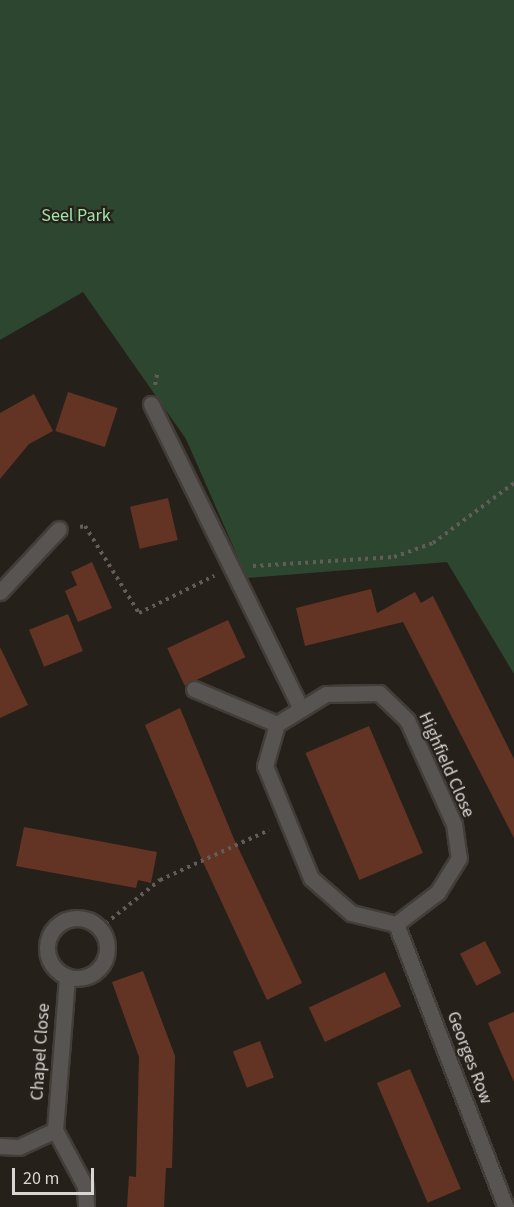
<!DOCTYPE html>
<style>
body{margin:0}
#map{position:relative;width:514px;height:1207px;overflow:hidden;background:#26201b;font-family:"Source Sans 3",sans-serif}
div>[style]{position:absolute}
.green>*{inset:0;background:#2d4630}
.building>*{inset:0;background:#633423;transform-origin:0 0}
.path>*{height:4px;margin-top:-2px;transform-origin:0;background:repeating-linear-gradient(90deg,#625d59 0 3px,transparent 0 7.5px)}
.roads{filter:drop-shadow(2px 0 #433d38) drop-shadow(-2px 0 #433d38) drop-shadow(0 2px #433d38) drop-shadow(0 -2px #433d38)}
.minor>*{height:15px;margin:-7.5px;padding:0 7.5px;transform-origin:7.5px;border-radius:7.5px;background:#585452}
.minor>.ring{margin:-7.5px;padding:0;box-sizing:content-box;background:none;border:15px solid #585452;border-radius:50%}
span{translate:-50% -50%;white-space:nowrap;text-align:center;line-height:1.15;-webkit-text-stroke:4.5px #26201b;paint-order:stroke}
.park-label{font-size:18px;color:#a1e3a9}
.street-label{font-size:18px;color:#d9d5d2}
.scale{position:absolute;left:12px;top:1168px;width:82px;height:27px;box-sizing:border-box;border:3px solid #d9d5d2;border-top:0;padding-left:8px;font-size:18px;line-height:21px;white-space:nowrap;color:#d9d5d2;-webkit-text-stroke:4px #26201b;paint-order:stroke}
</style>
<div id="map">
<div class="green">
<div style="clip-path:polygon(0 0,514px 0,514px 674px,447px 562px,247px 578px,186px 439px,83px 292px,0 340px)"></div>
</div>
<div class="building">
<div style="left:68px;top:392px;width:52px;height:41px;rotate:18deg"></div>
<div style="clip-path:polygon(34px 394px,53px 431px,29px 444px,0 479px,0 413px)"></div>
<div style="left:168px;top:498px;width:43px;height:39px;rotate:77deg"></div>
<div style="clip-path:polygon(92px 562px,112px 608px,78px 622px,65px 591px,77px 585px,71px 572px)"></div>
<div style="clip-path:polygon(371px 589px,377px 613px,415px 592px,421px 603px,433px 596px,514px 759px,514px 838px,403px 622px,305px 646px,296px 608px)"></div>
<div style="left:68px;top:614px;width:40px;height:42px;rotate:68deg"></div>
<div style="left:228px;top:620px;width:41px;height:67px;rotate:65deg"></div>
<div style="clip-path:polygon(0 647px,28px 705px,0 718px)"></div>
<div style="clip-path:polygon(180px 708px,234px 839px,302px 983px,267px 1000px,202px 860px,145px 725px)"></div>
<div style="left:369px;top:726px;width:138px;height:69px;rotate:67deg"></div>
<div style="clip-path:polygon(24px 827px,157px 852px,151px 883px,138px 880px,136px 888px,16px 866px)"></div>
<div style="left:485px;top:941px;width:36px;height:28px;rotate:63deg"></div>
<div style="clip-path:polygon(143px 971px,175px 1056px,172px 1168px,166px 1168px,164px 1207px,127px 1207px,129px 1176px,136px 1177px,139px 1057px,112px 982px)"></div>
<div style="left:385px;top:972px;width:38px;height:84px;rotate:65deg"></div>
<div style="clip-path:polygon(514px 1012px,514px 1082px,488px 1023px)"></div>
<div style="left:260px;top:1041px;width:39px;height:29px;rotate:69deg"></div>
<div style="left:410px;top:1069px;width:130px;height:36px;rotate:67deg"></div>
</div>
<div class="path">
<div style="left:155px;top:385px;width:15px;rotate:-79deg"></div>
<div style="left:80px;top:527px;width:5px;rotate:-11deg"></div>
<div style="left:85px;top:526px;width:102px;rotate:58.2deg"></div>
<div style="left:139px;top:613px;width:84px;rotate:-26.3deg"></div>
<div style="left:253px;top:566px;width:141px;rotate:-3.7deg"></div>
<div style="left:394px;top:557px;width:41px;rotate:-19.7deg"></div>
<div style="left:433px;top:543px;width:101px;rotate:-36.5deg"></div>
<div style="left:100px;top:928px;width:77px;rotate:-38.7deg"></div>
<div style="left:160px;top:880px;width:120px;rotate:-24.6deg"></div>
</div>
<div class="roads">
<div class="minor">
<div style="left:151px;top:404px;width:340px;rotate:63.8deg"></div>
<div style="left:0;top:592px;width:86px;rotate:-46.9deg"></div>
<div style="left:194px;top:689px;width:90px;rotate:22.9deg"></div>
<div style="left:379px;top:693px;width:39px;rotate:44deg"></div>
<div style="left:407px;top:720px;width:114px;rotate:65.7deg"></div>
<div style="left:454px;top:824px;width:34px;rotate:82deg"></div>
<div style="left:459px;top:858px;width:40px;rotate:122deg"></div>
<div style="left:438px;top:892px;width:53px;rotate:142.7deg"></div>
<div style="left:396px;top:924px;width:46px;rotate:-166.3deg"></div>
<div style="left:351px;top:913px;width:53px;rotate:-138.8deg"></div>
<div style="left:311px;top:878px;width:121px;rotate:-112.3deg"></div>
<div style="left:265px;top:766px;width:44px;rotate:-74.1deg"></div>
<div style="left:277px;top:724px;width:57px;rotate:-31.5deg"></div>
<div style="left:326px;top:694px;width:53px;rotate:-1.1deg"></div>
<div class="ring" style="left:47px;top:918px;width:45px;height:45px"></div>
<div style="left:396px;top:924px;width:304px;rotate:68.8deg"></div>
<div style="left:55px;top:1130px;width:64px;rotate:61.8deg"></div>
<div style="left:85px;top:1186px;width:21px;rotate:87deg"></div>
<div style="left:0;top:1146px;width:19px;rotate:3deg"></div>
<div style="left:19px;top:1147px;width:40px;rotate:-25deg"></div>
<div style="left:55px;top:1130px;width:153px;rotate:-85.5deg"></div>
</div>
</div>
<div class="park-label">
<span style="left:76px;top:216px">Seel Park</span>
</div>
<div class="street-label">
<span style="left:446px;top:765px;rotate:66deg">Highfield Close</span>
<span style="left:41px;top:1052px;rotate:-86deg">Chapel Close</span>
<span style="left:469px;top:1058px;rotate:69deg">Georges Row</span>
</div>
<div class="scale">20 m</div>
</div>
